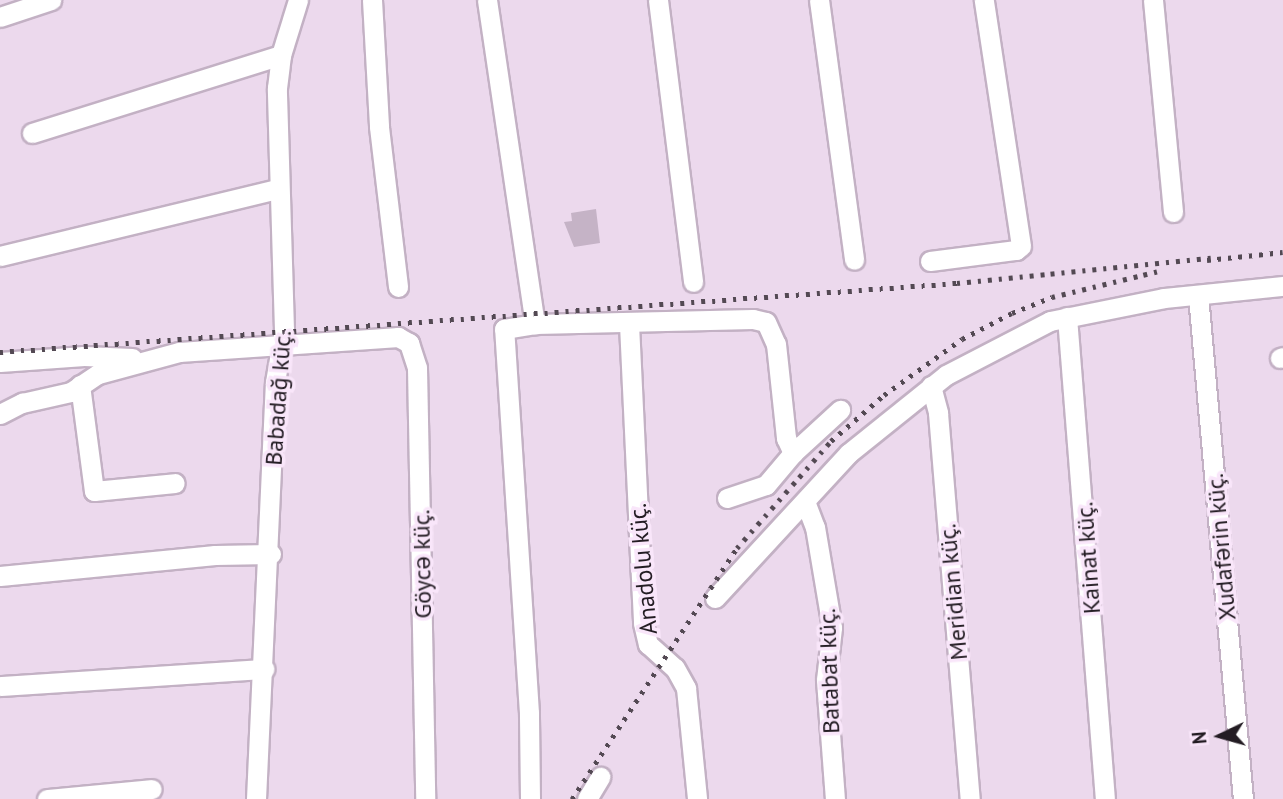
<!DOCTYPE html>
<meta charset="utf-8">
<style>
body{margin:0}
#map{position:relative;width:1283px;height:799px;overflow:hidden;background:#ecd9ed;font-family:"PT Sans",sans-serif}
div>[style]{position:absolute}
.building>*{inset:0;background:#c5b3c6}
.roads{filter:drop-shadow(2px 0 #c3b1c4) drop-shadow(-2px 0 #c3b1c4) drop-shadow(0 2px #c3b1c4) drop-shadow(0 -2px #c3b1c4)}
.minor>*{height:19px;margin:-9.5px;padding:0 9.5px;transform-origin:9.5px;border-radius:9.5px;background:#fff}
.rail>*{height:5px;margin-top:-2.5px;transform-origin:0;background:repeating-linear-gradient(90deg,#534953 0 3.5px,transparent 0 10.5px)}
span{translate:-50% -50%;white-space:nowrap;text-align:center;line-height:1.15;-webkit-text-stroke:7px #f9e6fa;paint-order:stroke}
.street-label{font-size:24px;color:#231c23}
.north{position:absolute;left:1185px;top:701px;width:70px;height:70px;-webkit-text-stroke:5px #f9e6fa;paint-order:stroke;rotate:265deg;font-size:19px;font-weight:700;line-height:28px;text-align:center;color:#231c23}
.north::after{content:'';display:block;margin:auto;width:24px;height:32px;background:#231c23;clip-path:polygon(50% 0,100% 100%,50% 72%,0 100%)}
</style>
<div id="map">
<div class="building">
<div style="clip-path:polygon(596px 209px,600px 243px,574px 247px,564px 222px,572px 221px,571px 213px)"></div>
</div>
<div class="roads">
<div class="minor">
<div style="left:372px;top:0;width:127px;rotate:86.8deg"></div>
<div style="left:379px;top:127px;width:161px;rotate:83.2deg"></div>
<div style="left:487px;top:0;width:328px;rotate:81.6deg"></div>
<div style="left:658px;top:0;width:284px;rotate:82.9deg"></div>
<div style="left:819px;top:0;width:262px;rotate:82.3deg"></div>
<div style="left:1153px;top:0;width:213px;rotate:84.6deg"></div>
<div style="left:0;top:17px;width:54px;rotate:-18.4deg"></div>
<div style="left:32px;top:133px;width:261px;rotate:-17.4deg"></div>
<div style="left:0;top:256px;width:284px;rotate:-13.6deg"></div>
<div style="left:930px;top:261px;width:87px;rotate:-7.3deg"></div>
<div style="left:1016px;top:250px;width:6px;rotate:-39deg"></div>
<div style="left:1021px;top:246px;width:249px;rotate:-98.6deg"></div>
<div style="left:1198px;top:295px;width:506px;rotate:84.9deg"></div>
<div style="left:1067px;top:317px;width:483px;rotate:85.5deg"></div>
<div style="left:629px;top:324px;width:299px;rotate:87.3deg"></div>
<div style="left:643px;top:623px;width:22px;rotate:77deg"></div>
<div style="left:648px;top:644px;width:36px;rotate:42deg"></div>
<div style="left:675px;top:668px;width:23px;rotate:61deg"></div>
<div style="left:686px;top:688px;width:112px;rotate:84.3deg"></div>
<div style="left:1280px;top:358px;width:3px;rotate:-18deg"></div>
<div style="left:0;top:362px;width:84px;rotate:-4.1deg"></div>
<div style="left:84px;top:356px;width:48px;rotate:2.4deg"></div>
<div style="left:80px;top:385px;width:107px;rotate:82.5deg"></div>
<div style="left:94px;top:491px;width:81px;rotate:-5.6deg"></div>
<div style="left:931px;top:386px;width:28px;rotate:75deg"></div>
<div style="left:938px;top:413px;width:387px;rotate:85.3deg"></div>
<div style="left:0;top:414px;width:25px;rotate:-27deg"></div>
<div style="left:22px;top:403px;width:50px;rotate:-12.7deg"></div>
<div style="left:71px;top:392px;width:32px;rotate:-34deg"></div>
<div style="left:98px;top:374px;width:84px;rotate:-15.2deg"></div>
<div style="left:179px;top:352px;width:220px;rotate:-3.9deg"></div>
<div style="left:398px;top:337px;width:13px;rotate:29deg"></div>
<div style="left:409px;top:343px;width:26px;rotate:72deg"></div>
<div style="left:417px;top:368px;width:431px;rotate:88.9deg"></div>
<div style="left:727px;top:498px;width:41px;rotate:-18.4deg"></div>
<div style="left:766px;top:485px;width:42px;rotate:-49.8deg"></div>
<div style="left:793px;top:453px;width:64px;rotate:-42.5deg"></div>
<div style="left:806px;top:504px;width:25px;rotate:69deg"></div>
<div style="left:815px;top:527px;width:102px;rotate:80.4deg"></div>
<div style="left:832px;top:628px;width:52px;rotate:96.6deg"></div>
<div style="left:826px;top:680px;width:119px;rotate:85.7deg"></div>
<div style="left:0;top:576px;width:216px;rotate:-5.6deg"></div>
<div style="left:215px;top:555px;width:56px;rotate:-1deg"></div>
<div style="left:715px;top:598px;width:197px;rotate:-47.3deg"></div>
<div style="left:849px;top:453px;width:124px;rotate:-38.8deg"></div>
<div style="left:946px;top:375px;width:117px;rotate:-27.4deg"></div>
<div style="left:1050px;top:321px;width:116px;rotate:-11.4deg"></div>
<div style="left:1164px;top:298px;width:120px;rotate:-5.8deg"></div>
<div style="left:0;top:686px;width:265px;rotate:-3.7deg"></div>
<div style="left:47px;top:799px;width:105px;rotate:-5.4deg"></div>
<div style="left:256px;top:799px;width:417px;rotate:-87.4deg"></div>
<div style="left:275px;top:382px;width:53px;rotate:-80.2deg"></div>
<div style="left:284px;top:330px;width:242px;rotate:-91.7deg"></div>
<div style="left:277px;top:88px;width:33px;rotate:-83deg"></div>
<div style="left:281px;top:55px;width:58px;rotate:-72.8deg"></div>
<div style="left:530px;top:799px;width:86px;rotate:-90.7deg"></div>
<div style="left:529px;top:713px;width:385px;rotate:-93.7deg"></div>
<div style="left:504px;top:329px;width:31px;rotate:-9deg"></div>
<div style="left:535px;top:324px;width:218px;rotate:-1.3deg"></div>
<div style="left:753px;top:319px;width:13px;rotate:13deg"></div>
<div style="left:766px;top:322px;width:24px;rotate:66deg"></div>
<div style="left:776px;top:344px;width:95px;rotate:83.9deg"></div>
<div style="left:786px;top:438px;width:17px;rotate:65deg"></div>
<div style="left:587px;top:799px;width:26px;rotate:-59deg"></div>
</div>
</div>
<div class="rail">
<div style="left:1207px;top:260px;width:76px;rotate:-6deg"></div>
<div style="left:0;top:352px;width:959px;rotate:-4.12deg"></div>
<div style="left:957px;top:283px;width:260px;rotate:-5.7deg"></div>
<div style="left:572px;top:799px;width:300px;rotate:-56.7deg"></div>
<div style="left:737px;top:548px;width:142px;rotate:-48.7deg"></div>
<div style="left:831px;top:441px;width:70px;rotate:-41deg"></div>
<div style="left:884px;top:395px;width:96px;rotate:-35.7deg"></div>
<div style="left:962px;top:339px;width:56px;rotate:-27.5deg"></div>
<div style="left:1012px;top:313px;width:43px;rotate:-21.8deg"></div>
<div style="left:1052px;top:297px;width:110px;rotate:-13.7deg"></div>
</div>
<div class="street-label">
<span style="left:278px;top:398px;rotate:-86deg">Babadağ küç.</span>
<span style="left:1221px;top:547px;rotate:-95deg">Xudafərin küç.</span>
<span style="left:1088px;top:558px;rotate:-94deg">Kainat küç.</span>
<span style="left:422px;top:564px;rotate:-91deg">Göycə küç.</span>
<span style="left:643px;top:569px;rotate:-95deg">Anadolu küç.</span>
<span style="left:953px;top:592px;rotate:-95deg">Meridian küç.</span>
<span style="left:829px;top:671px;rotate:-92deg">Batabat küç.</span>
</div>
<div class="north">N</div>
</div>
